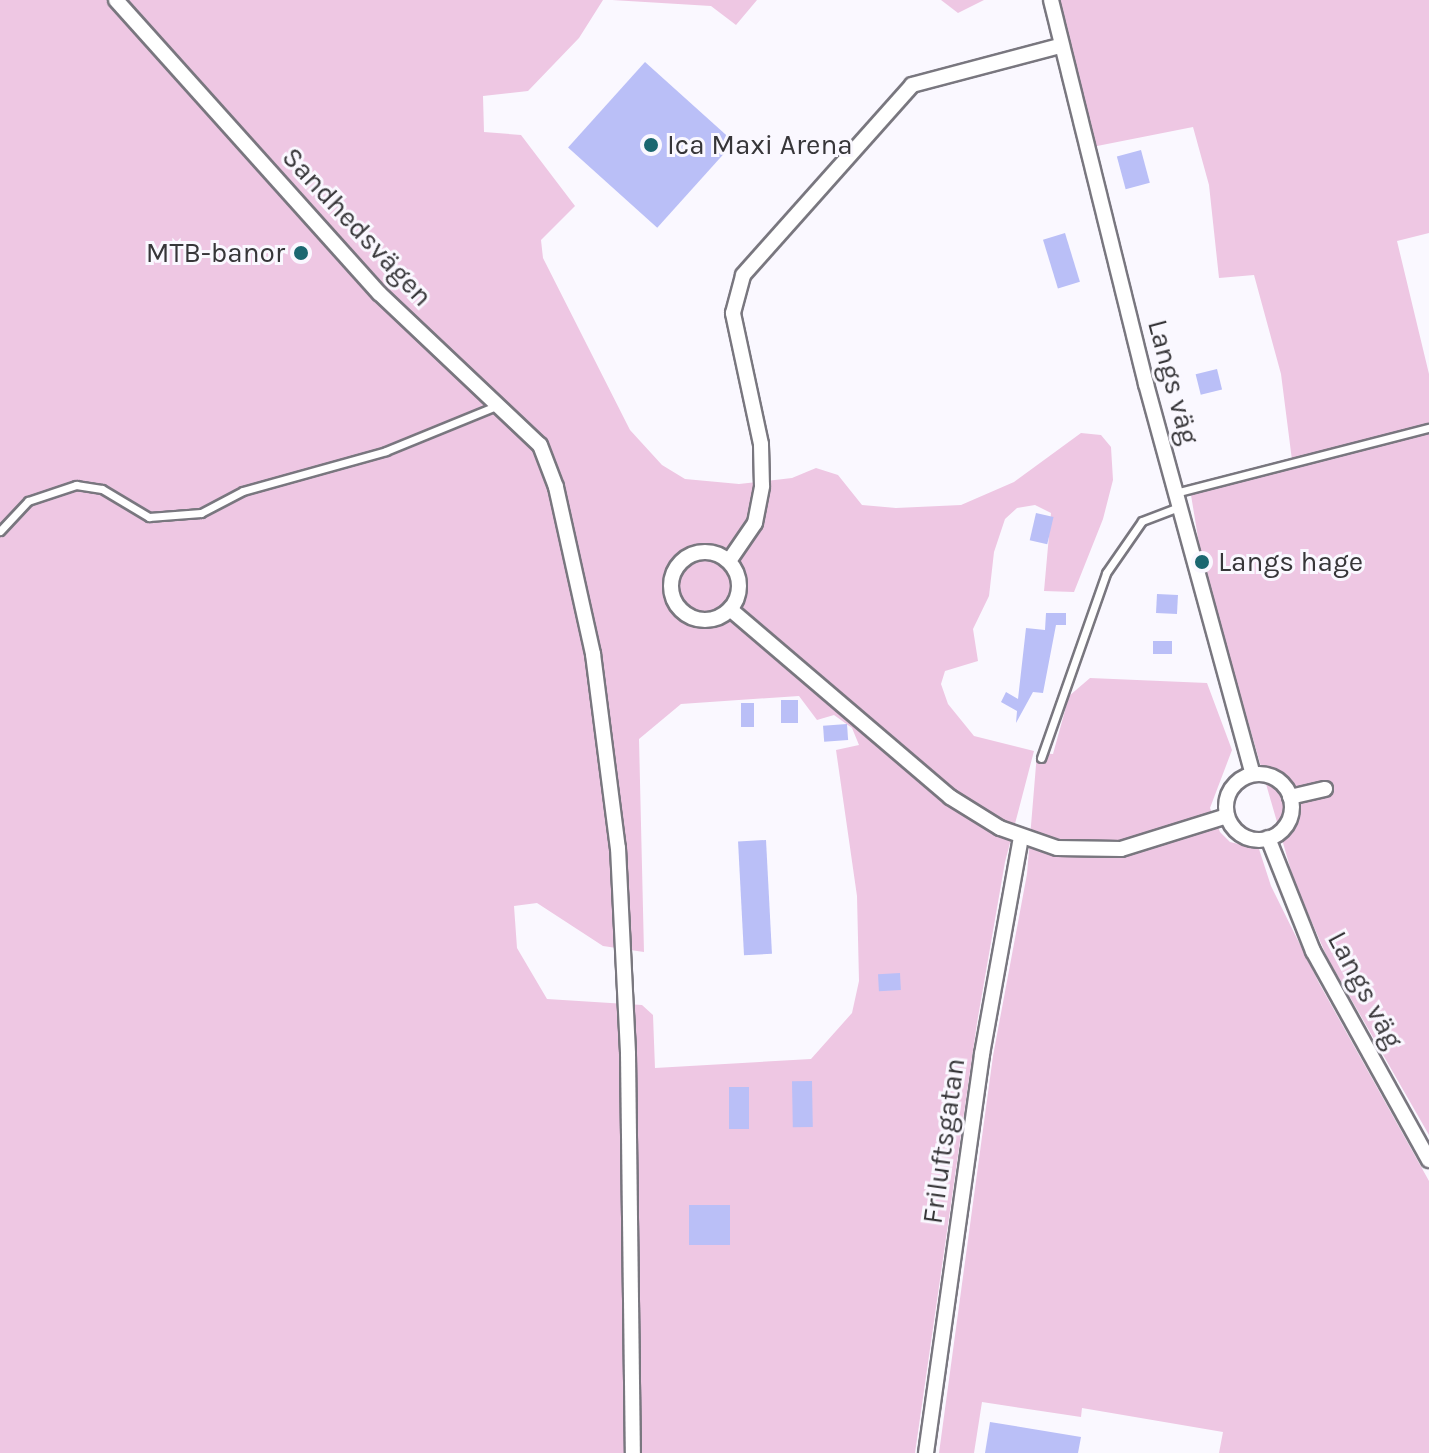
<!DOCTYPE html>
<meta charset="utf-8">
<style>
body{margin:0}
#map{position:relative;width:1429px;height:1453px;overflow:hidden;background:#faf8ff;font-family:Karla,sans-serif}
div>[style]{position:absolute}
.green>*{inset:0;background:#eec7e3}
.building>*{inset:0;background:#babff7;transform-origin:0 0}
.roads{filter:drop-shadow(2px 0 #79777f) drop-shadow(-2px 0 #79777f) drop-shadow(0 2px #79777f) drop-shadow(0 -2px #79777f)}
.service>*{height:7px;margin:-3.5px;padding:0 3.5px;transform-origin:3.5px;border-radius:3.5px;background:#fff}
.minor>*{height:14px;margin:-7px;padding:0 7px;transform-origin:7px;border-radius:7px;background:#fff}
.minor>.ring{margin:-7px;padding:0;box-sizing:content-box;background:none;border:14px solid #fff;border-radius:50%}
.dots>*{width:22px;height:22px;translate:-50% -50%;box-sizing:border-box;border:4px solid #faf8ff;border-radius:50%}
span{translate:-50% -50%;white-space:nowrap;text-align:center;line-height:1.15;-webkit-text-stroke:6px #faf8ff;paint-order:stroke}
.poi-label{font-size:28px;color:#373639}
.left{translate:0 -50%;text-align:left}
.right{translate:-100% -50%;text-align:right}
.street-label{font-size:28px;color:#373639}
</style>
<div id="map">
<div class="green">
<div style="clip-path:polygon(evenodd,0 0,603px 0,579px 38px,528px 91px,483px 96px,484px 132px,521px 135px,575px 206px,541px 240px,543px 258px,630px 430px,662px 465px,685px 479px,739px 484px,792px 478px,816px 468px,838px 475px,862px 505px,896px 508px,961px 505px,1014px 482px,1081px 433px,1101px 435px,1111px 447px,1113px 480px,1103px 519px,1074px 592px,1044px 591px,1051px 513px,1035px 505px,1017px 508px,1005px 519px,994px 552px,989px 596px,973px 629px,978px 661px,945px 671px,941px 684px,948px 704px,974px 736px,1034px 751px,1005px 862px,977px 1023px,915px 1453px,0 1453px,0 0,799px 696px,817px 720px,834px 715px,852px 728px,859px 745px,836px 750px,857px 896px,859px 981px,852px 1013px,811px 1059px,655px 1068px,653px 1015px,642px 1005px,547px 999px,517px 948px,514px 906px,537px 903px,603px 946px,644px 952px,639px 739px,681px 704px,799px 696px)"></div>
<div style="clip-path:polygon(612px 0,757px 0,736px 25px,711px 6px)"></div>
<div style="clip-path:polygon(941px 0,984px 0,958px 13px)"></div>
<div style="clip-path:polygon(1060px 0,1429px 0,1429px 233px,1397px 241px,1429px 374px,1429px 1135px,1327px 957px,1294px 881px,1202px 562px,1191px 495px,1293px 468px,1281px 374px,1254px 275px,1219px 278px,1209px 185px,1193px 127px,1092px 147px)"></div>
<div style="clip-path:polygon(1090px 678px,1207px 683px,1232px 750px,1210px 808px,1220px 832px,1230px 842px,1259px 849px,1271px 886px,1319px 983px,1429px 1181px,1429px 1453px,1219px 1453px,1223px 1432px,1082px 1408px,1081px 1417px,982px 1402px,974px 1453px,939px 1453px,993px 1056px,1027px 874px,1037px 753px,1053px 754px,1069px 696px)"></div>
</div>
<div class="building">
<div style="left:645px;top:62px;width:120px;height:115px;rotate:42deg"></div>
<div style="left:1141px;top:150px;width:34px;height:25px;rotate:75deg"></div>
<div style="left:1065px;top:233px;width:51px;height:23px;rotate:73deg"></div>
<div style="left:1217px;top:369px;width:21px;height:22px;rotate:76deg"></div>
<div style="left:1036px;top:513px;width:18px;height:28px;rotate:13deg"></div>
<div style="left:1157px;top:594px;width:21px;height:19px;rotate:3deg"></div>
<div style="clip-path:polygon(1046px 613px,1066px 613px,1066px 625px,1056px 625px,1043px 693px,1033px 692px,1016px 723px,1017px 711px,1001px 702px,1006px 692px,1018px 699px,1026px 628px,1045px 630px)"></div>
<div style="left:1153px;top:641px;width:19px;height:13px"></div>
<div style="left:781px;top:700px;width:17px;height:23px"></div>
<div style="left:741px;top:703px;width:13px;height:24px"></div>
<div style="left:847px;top:724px;width:16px;height:24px;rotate:86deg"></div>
<div style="left:766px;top:840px;width:114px;height:28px;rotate:87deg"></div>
<div style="left:900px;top:973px;width:17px;height:22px;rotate:87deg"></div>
<div style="left:812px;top:1081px;width:46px;height:20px;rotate:89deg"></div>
<div style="left:729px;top:1087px;width:20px;height:42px"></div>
<div style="left:689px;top:1205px;width:41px;height:40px"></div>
<div style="clip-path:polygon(990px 1422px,1081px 1437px,1078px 1453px,985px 1453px)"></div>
</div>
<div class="roads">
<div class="service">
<div style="left:1175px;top:493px;width:262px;rotate:-14.4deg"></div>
<div style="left:0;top:531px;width:41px;rotate:-47deg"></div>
<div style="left:28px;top:501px;width:51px;rotate:-18.4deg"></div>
<div style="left:76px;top:485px;width:26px;rotate:9deg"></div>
<div style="left:102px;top:489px;width:55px;rotate:30.8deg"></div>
<div style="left:149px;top:517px;width:52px;rotate:-4.4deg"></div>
<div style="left:201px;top:513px;width:47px;rotate:-27.6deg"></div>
<div style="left:243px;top:491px;width:148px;rotate:-15.6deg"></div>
<div style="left:386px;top:451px;width:122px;rotate:-22.2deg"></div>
<div style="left:1041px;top:758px;width:196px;rotate:-70.6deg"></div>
<div style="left:1106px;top:573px;width:63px;rotate:-55.3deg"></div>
<div style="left:1142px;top:521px;width:40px;rotate:-21deg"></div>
</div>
<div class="minor">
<div style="left:116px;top:0;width:394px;rotate:48.1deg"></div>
<div style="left:379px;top:293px;width:221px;rotate:43.4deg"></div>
<div style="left:540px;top:445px;width:45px;rotate:69.1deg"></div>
<div style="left:556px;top:487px;width:171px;rotate:77.5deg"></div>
<div style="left:593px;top:654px;width:196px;rotate:82.7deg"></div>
<div style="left:618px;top:848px;width:206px;rotate:87.2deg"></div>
<div style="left:628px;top:1054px;width:399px;rotate:89.3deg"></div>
<div style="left:1051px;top:0;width:396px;rotate:76.1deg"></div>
<div style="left:1146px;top:384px;width:404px;rotate:74.7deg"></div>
<div class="ring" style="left:671px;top:552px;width:54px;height:54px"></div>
<div style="left:729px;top:561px;width:46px;rotate:-55.6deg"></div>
<div style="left:755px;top:523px;width:38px;rotate:-79deg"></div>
<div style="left:762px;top:486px;width:42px;rotate:-91.4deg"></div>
<div style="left:761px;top:444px;width:134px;rotate:-102.1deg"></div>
<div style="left:733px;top:313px;width:39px;rotate:-75deg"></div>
<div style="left:743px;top:275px;width:254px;rotate:-48.3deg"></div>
<div style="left:912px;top:85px;width:153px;rotate:-14.8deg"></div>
<div style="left:730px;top:609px;width:289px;rotate:40.5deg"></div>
<div style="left:950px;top:797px;width:59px;rotate:31.8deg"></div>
<div style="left:1000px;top:828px;width:60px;rotate:19.3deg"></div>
<div style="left:1057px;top:848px;width:64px;rotate:0.9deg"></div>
<div style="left:1121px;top:849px;width:111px;rotate:-17.3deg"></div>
<div class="ring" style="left:1226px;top:774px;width:52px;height:52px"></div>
<div style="left:1290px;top:797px;width:36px;rotate:-13deg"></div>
<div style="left:1268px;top:838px;width:122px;rotate:68.3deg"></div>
<div style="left:1313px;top:951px;width:239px;rotate:61deg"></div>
<div style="left:926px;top:1453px;width:403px;rotate:-82deg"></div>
<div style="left:982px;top:1054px;width:220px;rotate:-79.8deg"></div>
</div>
</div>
<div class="dots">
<div style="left:651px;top:145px;background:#1b6770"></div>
<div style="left:301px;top:253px;background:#1b6770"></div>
<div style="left:1202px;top:562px;background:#1b6770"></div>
</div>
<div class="poi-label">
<span class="left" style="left:667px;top:145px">Ica Maxi Arena</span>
<span class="right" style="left:285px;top:253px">MTB-banor</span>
<span class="left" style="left:1218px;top:562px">Langs hage</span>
</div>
<div class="street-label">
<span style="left:357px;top:227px;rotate:47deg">Sandhedsvägen</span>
<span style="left:1173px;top:382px;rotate:75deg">Langs väg</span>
<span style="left:1365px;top:990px;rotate:62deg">Langs väg</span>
<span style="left:944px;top:1141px;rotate:-82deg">Friluftsgatan</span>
</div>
</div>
